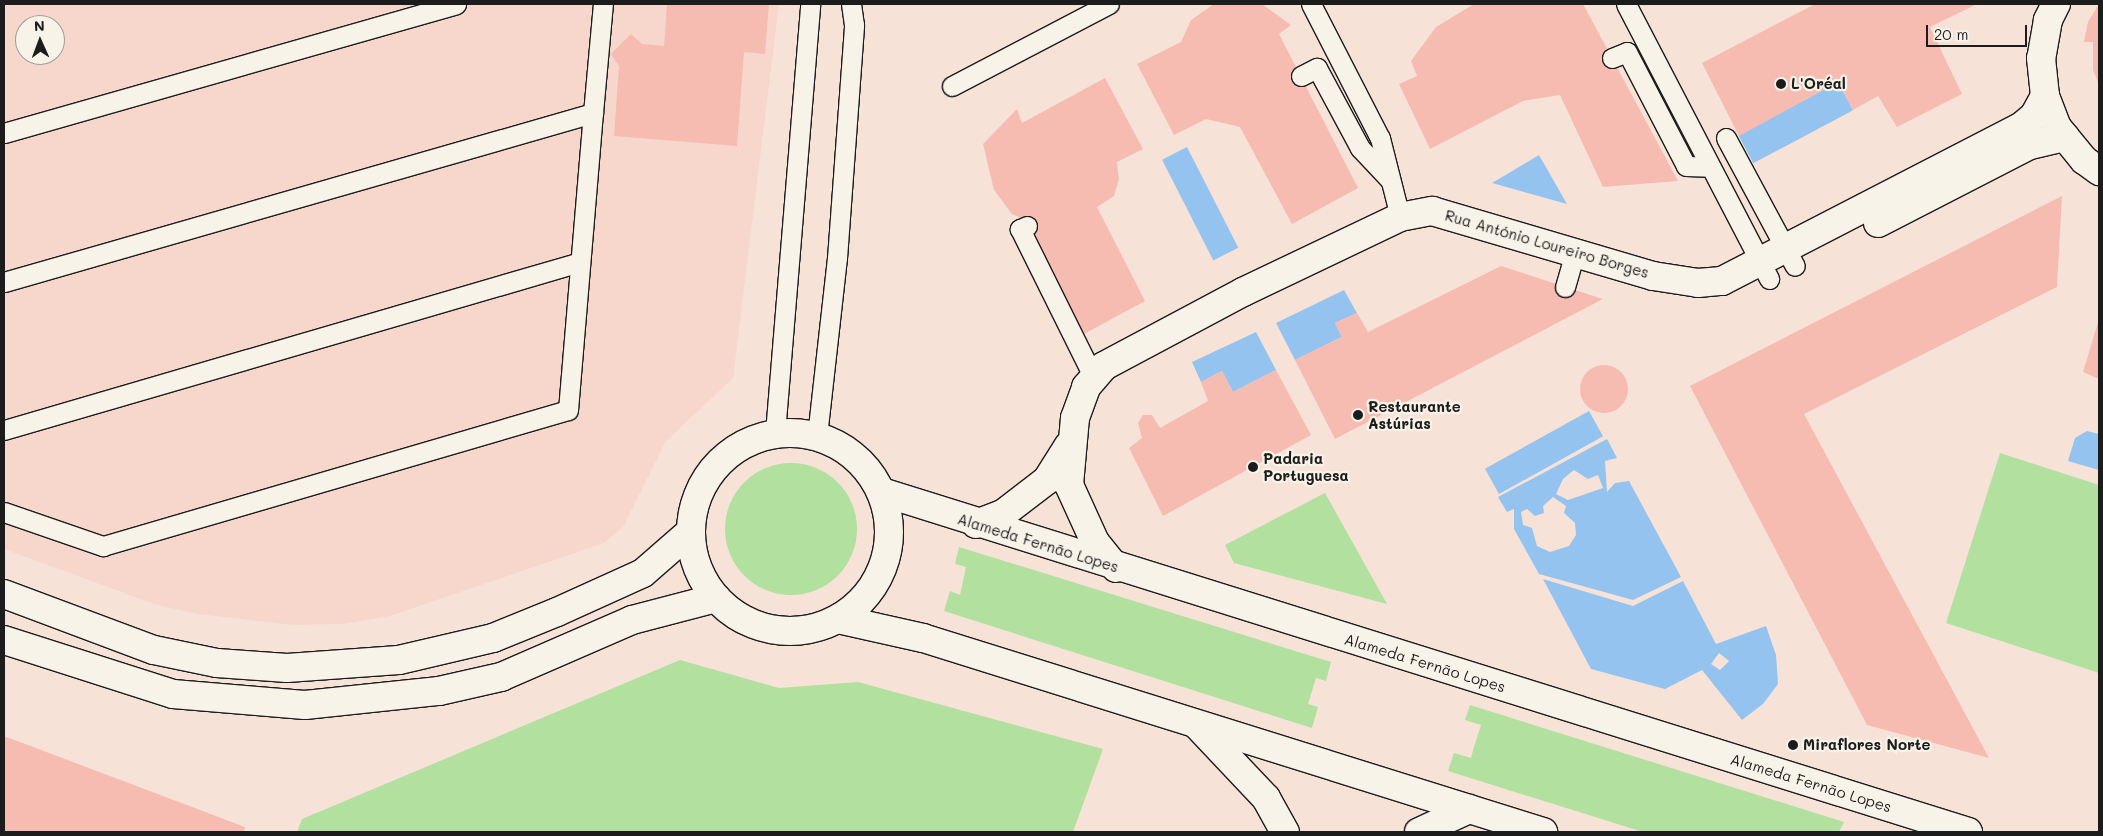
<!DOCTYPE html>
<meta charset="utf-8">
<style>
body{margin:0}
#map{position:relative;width:2103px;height:836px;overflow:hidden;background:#f7e2d8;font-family:Mali,sans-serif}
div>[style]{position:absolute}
.built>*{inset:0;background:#f7d7cc}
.green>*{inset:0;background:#b2e09f}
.round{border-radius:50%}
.water>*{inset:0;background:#94c3ef;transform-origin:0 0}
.building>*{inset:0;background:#f7bcb1}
.roads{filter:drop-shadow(1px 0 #1c1c1c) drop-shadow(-1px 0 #1c1c1c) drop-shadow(0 1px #1c1c1c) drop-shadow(0 -1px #1c1c1c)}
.service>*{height:19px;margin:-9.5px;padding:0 9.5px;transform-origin:9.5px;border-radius:9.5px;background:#f7f3e8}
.minor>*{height:28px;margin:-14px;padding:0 14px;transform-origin:14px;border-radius:14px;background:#f7f3e8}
.tertiary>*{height:28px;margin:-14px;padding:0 14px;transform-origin:14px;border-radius:14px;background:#f7f3e8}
.tertiary>.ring{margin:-14px;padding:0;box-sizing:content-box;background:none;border:28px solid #f7f3e8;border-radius:50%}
.dots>*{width:14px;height:14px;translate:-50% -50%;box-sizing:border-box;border:2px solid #f7f3e8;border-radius:50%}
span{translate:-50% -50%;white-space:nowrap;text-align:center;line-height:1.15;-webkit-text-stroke:4.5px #f7f3e8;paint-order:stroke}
.poi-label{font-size:15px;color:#1c1c1c;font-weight:700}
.left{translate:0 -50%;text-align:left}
.street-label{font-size:15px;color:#1c1c1c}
.frame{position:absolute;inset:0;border:5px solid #1c1c1c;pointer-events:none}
.north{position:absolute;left:15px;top:15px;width:50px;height:50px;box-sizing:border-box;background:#f7f3e8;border:1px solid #9f9d96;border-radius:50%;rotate:358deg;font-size:14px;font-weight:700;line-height:20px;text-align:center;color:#1c1c1c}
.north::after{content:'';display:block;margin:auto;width:18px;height:22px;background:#1c1c1c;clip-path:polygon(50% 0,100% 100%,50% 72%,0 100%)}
.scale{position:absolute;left:1926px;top:25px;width:101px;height:22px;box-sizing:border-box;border:2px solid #1c1c1c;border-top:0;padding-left:6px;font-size:15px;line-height:18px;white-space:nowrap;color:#1c1c1c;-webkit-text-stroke:4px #f7f3e8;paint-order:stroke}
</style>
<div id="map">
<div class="built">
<div style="clip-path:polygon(evenodd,4px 4px,779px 4px,733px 378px,666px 441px,623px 527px,604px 543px,390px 616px,342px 624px,293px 625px,198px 614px,157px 605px,4px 549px,4px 4px,25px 25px,55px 25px,55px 55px,25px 55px,25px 25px)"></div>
</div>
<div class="green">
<div style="clip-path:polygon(2000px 453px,2099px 485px,2099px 673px,1946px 623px)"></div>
<div class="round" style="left:725px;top:463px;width:132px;height:132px"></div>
<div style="clip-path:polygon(1325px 493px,1387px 604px,1234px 563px,1225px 545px)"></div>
<div style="clip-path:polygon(959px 547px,1331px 662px,1326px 681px,1316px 678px,1308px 704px,1318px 707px,1312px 728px,944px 611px,950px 591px,960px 595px,966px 567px,955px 564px)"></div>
<div style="clip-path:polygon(680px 660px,779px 688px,858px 682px,1103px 749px,1073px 832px,297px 832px,302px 819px)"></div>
<div style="clip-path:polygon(1470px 705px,1844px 822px,1839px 832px,1643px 832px,1448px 771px,1454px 753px,1471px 758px,1474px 747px,1481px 725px,1465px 720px)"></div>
</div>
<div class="water">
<div style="left:1838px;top:82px;width:32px;height:113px;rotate:62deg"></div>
<div style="left:1187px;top:147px;width:113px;height:28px;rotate:63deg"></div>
<div style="clip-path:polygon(1539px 155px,1567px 204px,1492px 183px)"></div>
<div style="clip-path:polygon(1344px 290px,1357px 313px,1335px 323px,1342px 337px,1295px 360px,1276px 323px)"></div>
<div style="clip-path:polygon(1256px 332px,1276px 370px,1233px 392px,1222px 371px,1201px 382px,1192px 362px)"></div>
<div style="left:1589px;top:411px;width:29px;height:119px;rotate:61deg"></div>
<div style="clip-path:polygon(2087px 431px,2099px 434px,2099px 470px,2068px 461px,2075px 438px)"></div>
<div style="clip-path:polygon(evenodd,1607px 439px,1617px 458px,1605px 461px,1607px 492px,1615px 483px,1629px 481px,1681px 577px,1633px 600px,1539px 574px,1514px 529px,1514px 509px,1507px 512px,1498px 497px,1607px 439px,1574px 470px,1588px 479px,1598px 475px,1603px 488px,1568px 500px,1556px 494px,1563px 479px,1574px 470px,1607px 439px,1553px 497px,1566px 506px,1564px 513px,1575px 523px,1576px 535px,1569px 546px,1550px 552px,1537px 546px,1532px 528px,1523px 525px,1521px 512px,1527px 509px,1535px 516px,1544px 513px,1543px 506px,1553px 497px)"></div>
<div style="clip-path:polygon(evenodd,1543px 579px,1633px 606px,1683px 581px,1716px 644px,1766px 626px,1776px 655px,1778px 684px,1763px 704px,1742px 720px,1702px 670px,1665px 689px,1591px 669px,1543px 579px,1719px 653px,1729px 661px,1720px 670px,1711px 664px,1719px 653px)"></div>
</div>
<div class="building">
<div style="clip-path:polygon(667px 4px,769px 4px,765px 54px,744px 52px,737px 146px,614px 136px,619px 66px,611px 54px,631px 34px,642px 44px,664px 46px)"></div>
<div style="clip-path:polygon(1214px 4px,1262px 4px,1291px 25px,1279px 34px,1358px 188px,1292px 224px,1240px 127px,1206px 119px,1174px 135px,1137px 64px,1181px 42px,1191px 20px)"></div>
<div style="clip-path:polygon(1474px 4px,1583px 4px,1678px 181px,1603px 187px,1560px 95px,1523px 101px,1430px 149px,1399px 84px,1417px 76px,1411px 61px,1436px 27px)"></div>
<div style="clip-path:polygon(1815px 4px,1977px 4px,1930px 27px,1962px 94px,1897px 127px,1878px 96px,1853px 110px,1838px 82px,1739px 136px,1702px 63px)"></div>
<div style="clip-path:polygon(2099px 4px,2099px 85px,2093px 70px,2093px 42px,2084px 42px,2088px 22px)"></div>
<div style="clip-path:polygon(1105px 78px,1143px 149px,1117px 162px,1119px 179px,1114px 196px,1097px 207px,1145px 301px,1084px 334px,1023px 219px,1012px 214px,994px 190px,983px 144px,1017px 109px,1022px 123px)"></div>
<div style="clip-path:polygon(2062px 196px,2057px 287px,1804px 414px,1989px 758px,1867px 725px,1690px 386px)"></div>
<div style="clip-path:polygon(1501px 266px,1603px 299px,1335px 439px,1295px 360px,1342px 337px,1335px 323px,1357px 313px,1368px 332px)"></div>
<div style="clip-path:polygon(2099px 319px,2099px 379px,2083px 372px)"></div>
<div class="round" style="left:1580px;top:365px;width:48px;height:48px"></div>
<div style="clip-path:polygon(1276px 370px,1311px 435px,1163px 516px,1129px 448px,1142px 438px,1138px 423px,1143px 415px,1152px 415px,1160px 428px,1208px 401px,1201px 382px,1222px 371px,1233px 392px)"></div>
<div style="clip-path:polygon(4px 736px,245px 827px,244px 832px,4px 832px)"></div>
</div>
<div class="roads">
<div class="service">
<div style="left:1311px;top:4px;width:151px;rotate:62.8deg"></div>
<div style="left:1380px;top:138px;width:81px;rotate:75.8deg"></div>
<div style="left:1626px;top:4px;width:310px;rotate:62.5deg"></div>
<div style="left:1612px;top:58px;width:16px;rotate:-22deg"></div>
<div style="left:1627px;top:52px;width:128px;rotate:62.6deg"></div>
<div style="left:1686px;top:166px;width:24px;rotate:2deg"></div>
<div style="left:1301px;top:76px;width:18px;rotate:-27deg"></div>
<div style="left:1317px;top:68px;width:91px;rotate:61.7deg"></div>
<div style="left:1360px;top:148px;width:44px;rotate:46.8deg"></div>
<div style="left:952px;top:86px;width:177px;rotate:-27.6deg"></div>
<div style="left:4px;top:133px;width:470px;rotate:-15.9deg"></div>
<div style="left:1726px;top:138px;width:145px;rotate:61.7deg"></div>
<div style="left:1027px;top:226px;width:8px;rotate:157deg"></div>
<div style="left:1020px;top:229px;width:166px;rotate:63.6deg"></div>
<div style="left:4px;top:282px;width:613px;rotate:-16.01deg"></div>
<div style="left:593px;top:113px;width:109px;rotate:-84.8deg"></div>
<div style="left:1565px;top:287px;width:37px;rotate:-74deg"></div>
<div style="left:4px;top:430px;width:600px;rotate:-16.26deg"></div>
<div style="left:775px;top:433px;width:430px;rotate:-85.3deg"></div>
<div style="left:817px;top:436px;width:179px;rotate:-83.6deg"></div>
<div style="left:837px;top:258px;width:234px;rotate:-85.8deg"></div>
<div style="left:854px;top:25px;width:21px;rotate:-98deg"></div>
<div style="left:4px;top:512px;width:105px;rotate:19deg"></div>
<div style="left:103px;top:546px;width:484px;rotate:-16.3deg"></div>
<div style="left:568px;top:410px;width:298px;rotate:-85.2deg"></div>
</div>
<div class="minor">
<div style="left:2056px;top:4px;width:18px;rotate:117deg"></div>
<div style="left:2048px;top:20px;width:39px;rotate:100deg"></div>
<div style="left:2041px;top:58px;width:38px;rotate:84deg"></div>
<div style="left:2045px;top:96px;width:33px;rotate:69deg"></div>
<div style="left:2057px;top:127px;width:43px;rotate:50.7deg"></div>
<div style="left:2084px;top:160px;width:19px;rotate:36deg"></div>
<div style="left:1878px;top:223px;width:171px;rotate:-27.2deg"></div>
<div style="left:2030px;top:145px;width:36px;rotate:-13deg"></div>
<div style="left:976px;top:524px;width:30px;rotate:-21deg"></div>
<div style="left:1004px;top:513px;width:54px;rotate:-37.5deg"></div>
<div style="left:1047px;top:480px;width:41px;rotate:-57.8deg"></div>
<div style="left:1116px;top:568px;width:33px;rotate:-129deg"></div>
<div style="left:1095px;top:542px;width:63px;rotate:-114.5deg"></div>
<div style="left:1069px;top:485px;width:67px;rotate:-84.9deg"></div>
<div style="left:1075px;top:418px;width:33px;rotate:-70deg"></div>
<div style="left:1086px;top:387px;width:28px;rotate:-49deg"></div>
<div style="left:1104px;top:366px;width:157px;rotate:-28deg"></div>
<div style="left:1243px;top:292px;width:174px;rotate:-25.5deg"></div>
<div style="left:1400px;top:217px;width:33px;rotate:-11deg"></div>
<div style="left:1432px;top:211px;width:230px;rotate:16.4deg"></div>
<div style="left:1653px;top:276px;width:46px;rotate:8.8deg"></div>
<div style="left:1698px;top:283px;width:24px;rotate:-5deg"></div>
<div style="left:1722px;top:281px;width:338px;rotate:-27.3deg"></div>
<div style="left:2022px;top:126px;width:16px;rotate:-40deg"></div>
<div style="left:2034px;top:116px;width:23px;rotate:-61deg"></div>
<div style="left:1196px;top:724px;width:102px;rotate:46.6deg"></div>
<div style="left:1266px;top:798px;width:39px;rotate:61deg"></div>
<div style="left:1419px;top:832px;width:55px;rotate:-24.7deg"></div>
</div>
<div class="tertiary">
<div class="ring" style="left:691px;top:433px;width:170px;height:170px"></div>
<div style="left:882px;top:492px;width:1138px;rotate:17.38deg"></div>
<div style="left:4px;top:594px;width:160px;rotate:20.5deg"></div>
<div style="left:154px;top:650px;width:64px;rotate:11.7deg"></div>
<div style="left:217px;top:663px;width:70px;rotate:4.1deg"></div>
<div style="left:287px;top:668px;width:112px;rotate:-4.1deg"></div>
<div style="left:399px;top:660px;width:97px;rotate:-13.2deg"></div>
<div style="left:493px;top:638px;width:69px;rotate:-22.1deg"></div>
<div style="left:557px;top:612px;width:94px;rotate:-24.4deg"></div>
<div style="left:643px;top:573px;width:62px;rotate:-41.1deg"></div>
<div style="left:838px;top:619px;width:87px;rotate:12.6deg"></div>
<div style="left:923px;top:638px;width:650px;rotate:17.38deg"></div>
<div style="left:4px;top:640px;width:177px;rotate:17.7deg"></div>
<div style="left:173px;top:694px;width:132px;rotate:4.8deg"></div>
<div style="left:305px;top:705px;width:135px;rotate:-6deg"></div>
<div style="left:439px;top:691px;width:64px;rotate:-12.7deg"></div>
<div style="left:501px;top:677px;width:143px;rotate:-23.5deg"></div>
<div style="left:632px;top:620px;width:87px;rotate:-14.7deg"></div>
</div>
</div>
<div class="dots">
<div style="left:1781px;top:84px;background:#1c1c1c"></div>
<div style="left:1358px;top:415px;background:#1c1c1c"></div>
<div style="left:1253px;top:467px;background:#1c1c1c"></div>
<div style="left:1793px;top:745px;background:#1c1c1c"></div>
</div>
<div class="poi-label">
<span class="left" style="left:1791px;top:84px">L'Oréal</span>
<span class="left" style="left:1368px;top:415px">Restaurante<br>Astúrias</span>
<span class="left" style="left:1263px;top:467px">Padaria<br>Portuguesa</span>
<span class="left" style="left:1803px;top:745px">Miraflores Norte</span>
</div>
<div class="street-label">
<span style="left:1547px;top:244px;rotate:16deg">Rua António Loureiro Borges</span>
<span style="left:1038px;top:543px;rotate:17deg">Alameda Fernão Lopes</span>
<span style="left:1425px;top:663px;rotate:17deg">Alameda Fernão Lopes</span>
<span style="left:1811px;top:783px;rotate:17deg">Alameda Fernão Lopes</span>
</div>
<div class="frame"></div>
<div class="north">N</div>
<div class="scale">20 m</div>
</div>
